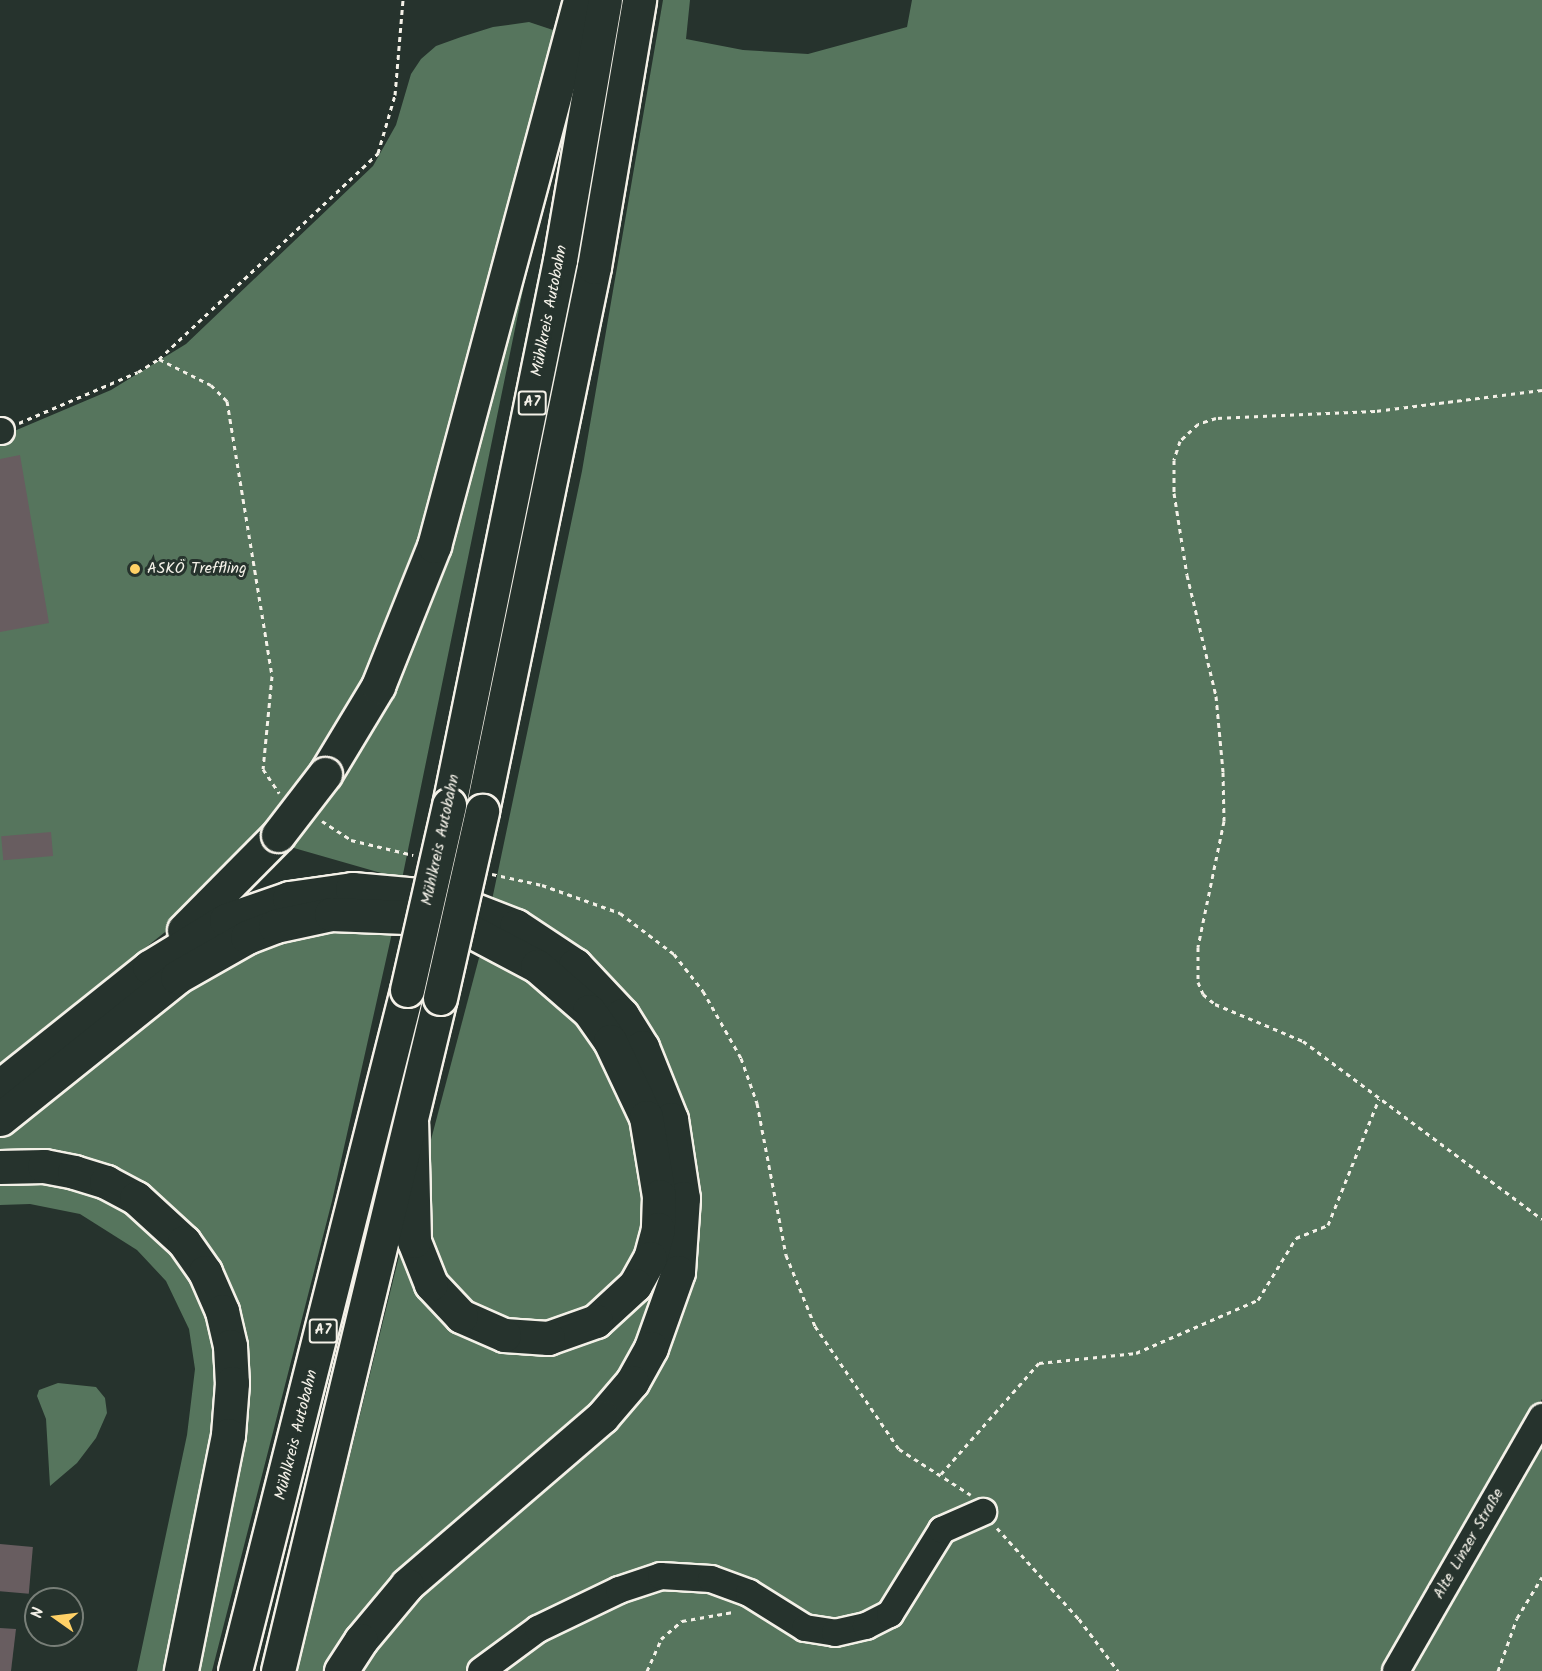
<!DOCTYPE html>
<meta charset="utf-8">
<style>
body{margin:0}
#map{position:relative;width:1542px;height:1671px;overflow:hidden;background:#26332d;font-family:Kalam,sans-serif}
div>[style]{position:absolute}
.green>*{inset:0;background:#56755d}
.building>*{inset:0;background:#685d60;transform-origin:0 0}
.path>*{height:3px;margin-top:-1.5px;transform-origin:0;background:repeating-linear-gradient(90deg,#f4f1e8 0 4.5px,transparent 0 9px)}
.roads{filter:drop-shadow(2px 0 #f4f1e8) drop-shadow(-2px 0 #f4f1e8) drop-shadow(0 2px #f4f1e8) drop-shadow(0 -2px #f4f1e8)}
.minor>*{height:26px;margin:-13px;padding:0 13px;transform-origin:13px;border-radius:13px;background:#26332d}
.highway>*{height:33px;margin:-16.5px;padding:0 16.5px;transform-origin:16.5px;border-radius:16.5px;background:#26332d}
.bridges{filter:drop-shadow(2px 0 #f4f1e8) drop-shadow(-2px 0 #f4f1e8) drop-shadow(0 2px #f4f1e8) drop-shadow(0 -2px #f4f1e8)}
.highway-bridge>*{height:33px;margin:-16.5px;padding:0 16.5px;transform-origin:16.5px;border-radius:16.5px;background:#26332d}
.dots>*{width:16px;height:16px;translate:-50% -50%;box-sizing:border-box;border:3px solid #26332d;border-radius:50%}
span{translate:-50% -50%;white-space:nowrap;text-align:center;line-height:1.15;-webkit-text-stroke:6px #26332d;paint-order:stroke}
.shield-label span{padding:2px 4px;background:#26332d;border:2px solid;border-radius:4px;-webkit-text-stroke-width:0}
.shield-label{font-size:15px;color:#f4f1e8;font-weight:700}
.street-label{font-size:16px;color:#f4f1e8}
.poi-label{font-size:16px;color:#f4f1e8}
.left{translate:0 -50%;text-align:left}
.north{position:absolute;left:24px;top:1587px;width:60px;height:60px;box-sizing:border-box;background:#26332d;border:2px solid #787f78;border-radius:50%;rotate:284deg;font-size:16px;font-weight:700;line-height:24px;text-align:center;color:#f4f1e8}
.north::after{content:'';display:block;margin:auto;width:21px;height:27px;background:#ffd166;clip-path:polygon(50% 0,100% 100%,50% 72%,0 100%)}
</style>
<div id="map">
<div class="green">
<div style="clip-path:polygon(663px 0,690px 0,686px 39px,743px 50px,808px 54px,907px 27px,912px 0,1542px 0,1542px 1399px,1386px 1671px,354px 1671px,418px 1590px,591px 1443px,689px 1267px,571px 942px,531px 916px,492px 900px,582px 471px)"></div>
<div style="clip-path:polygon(529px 22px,556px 31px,440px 492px,391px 633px,301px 788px,174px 925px,0 1063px,0 437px,111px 390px,186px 344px,373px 166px,396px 125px,411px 74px,421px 59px,436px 46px,461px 37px,493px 27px)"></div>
<div style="clip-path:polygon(524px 285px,402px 879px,287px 846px,411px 636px)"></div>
<div style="clip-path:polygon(394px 924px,332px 1201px,212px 1671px,189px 1671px,240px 1392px,175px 1219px,0 1159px,0 1131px,150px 1009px,275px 935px)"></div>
<div style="clip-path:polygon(506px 955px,570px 1001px,644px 1130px,646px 1253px,572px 1325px,483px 1320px,428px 1264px,428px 1151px,479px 958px)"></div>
<div style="clip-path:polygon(605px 1005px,673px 1257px,624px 1378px,331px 1671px,297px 1671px,404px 1236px,416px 1272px,539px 1347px,663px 1248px)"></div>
<div style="clip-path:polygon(0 1176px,86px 1186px,168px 1238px,213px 1318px,221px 1397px,171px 1671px,137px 1671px,187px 1435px,195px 1369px,189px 1329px,166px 1281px,137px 1250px,80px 1214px,30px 1204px,0 1205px)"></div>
<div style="clip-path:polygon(58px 1383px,96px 1387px,105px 1398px,107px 1413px,96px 1438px,77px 1463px,50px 1486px,46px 1419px,37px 1396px,39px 1390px)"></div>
<div style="clip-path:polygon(1542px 1442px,1542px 1671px,1409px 1671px)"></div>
</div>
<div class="building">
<div style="clip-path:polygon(20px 455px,49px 623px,0 632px,0 459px)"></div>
<div style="left:51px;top:832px;width:24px;height:50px;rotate:85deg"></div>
<div style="left:0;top:1544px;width:33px;height:47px;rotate:5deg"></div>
<div style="clip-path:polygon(0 1628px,16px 1629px,11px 1671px,0 1671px)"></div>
</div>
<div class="path">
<div style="left:159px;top:359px;width:58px;rotate:26.6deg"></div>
<div style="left:211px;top:385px;width:23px;rotate:45deg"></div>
<div style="left:227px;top:401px;width:279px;rotate:80.7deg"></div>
<div style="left:272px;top:676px;width:93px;rotate:95.5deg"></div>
<div style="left:263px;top:769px;width:29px;rotate:56deg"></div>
<div style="left:1542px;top:390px;width:168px;rotate:172.8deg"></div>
<div style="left:1375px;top:411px;width:159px;rotate:177.5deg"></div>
<div style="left:1216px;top:418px;width:19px;rotate:162deg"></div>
<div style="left:1198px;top:424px;width:25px;rotate:137deg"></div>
<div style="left:1180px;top:441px;width:20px;rotate:108deg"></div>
<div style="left:1174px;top:460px;width:33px;rotate:90deg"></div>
<div style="left:1174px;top:493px;width:83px;rotate:81deg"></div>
<div style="left:1187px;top:575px;width:124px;rotate:76.5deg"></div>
<div style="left:1216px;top:696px;width:76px;rotate:84.7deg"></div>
<div style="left:1223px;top:772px;width:49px;rotate:88.8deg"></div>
<div style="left:1224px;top:821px;width:129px;rotate:101.7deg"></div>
<div style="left:1198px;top:947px;width:35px;rotate:90deg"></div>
<div style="left:1198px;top:982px;width:13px;rotate:67deg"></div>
<div style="left:1203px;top:994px;width:16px;rotate:40deg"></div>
<div style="left:1215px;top:1004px;width:95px;rotate:22.8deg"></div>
<div style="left:1303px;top:1041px;width:298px;rotate:36.7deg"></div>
<div style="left:19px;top:423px;width:129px;rotate:-23.2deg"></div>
<div style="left:138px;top:372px;width:25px;rotate:-32deg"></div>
<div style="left:159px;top:359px;width:301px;rotate:-43.2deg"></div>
<div style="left:378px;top:153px;width:60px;rotate:-73.7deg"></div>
<div style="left:395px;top:95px;width:95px;rotate:-85.2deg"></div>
<div style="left:322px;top:821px;width:35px;rotate:33deg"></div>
<div style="left:351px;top:840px;width:64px;rotate:13.6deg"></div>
<div style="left:492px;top:874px;width:51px;rotate:12.4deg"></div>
<div style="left:542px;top:885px;width:83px;rotate:19.7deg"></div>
<div style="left:620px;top:913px;width:68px;rotate:37.2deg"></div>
<div style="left:674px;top:954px;width:47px;rotate:51.9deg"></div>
<div style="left:703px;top:991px;width:77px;rotate:60.4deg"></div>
<div style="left:741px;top:1058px;width:48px;rotate:70.4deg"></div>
<div style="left:757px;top:1103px;width:155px;rotate:79.2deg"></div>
<div style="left:786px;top:1255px;width:77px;rotate:67.8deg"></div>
<div style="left:815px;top:1326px;width:149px;rotate:55.7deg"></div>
<div style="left:899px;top:1449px;width:85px;rotate:32.6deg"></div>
<div style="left:941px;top:1474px;width:148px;rotate:-48.6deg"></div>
<div style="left:1039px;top:1363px;width:98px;rotate:-5.9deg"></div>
<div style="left:1136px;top:1353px;width:133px;rotate:-23.5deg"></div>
<div style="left:1258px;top:1300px;width:73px;rotate:-58.5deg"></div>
<div style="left:1296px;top:1238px;width:35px;rotate:-22deg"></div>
<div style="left:1328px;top:1225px;width:136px;rotate:-68deg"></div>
<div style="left:997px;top:1528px;width:122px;rotate:48deg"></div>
<div style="left:1079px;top:1619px;width:65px;rotate:53.1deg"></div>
<div style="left:647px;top:1671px;width:35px;rotate:-66deg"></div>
<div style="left:661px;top:1639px;width:28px;rotate:-41deg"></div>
<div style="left:682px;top:1621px;width:52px;rotate:-10deg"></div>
<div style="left:1498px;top:1671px;width:56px;rotate:-70.3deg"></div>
<div style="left:1517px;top:1618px;width:48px;rotate:-58.6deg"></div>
</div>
<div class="roads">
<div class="minor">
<div style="left:0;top:431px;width:1px"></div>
<div style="left:481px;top:1671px;width:71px;rotate:-36.4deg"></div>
<div style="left:538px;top:1629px;width:90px;rotate:-25.7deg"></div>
<div style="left:619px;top:1590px;width:44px;rotate:-18.4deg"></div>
<div style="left:661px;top:1576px;width:50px;rotate:3.4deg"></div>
<div style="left:711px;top:1579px;width:40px;rotate:20.2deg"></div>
<div style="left:749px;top:1593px;width:66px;rotate:32deg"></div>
<div style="left:805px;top:1628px;width:30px;rotate:9deg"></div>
<div style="left:835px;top:1633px;width:32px;rotate:-13deg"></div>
<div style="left:866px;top:1626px;width:27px;rotate:-27deg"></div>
<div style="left:890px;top:1614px;width:99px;rotate:-58.2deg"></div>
<div style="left:942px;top:1530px;width:45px;rotate:-23.7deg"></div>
<div style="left:1396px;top:1671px;width:293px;rotate:-60.1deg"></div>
</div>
<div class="highway">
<div style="left:325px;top:774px;width:103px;rotate:-58.9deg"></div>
<div style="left:378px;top:686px;width:151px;rotate:-68.2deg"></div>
<div style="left:434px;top:546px;width:565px;rotate:-75.03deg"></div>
<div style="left:449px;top:805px;width:556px;rotate:-78.49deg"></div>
<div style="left:560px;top:260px;width:264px;rotate:-80.2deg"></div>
<div style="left:482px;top:811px;width:555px;rotate:-78.37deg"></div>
<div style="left:594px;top:267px;width:271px;rotate:-80.4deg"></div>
<div style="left:184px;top:930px;width:134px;rotate:-45.3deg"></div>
<div style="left:0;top:1086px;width:191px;rotate:-38.6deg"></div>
<div style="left:149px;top:967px;width:90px;rotate:-31.4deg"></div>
<div style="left:226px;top:920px;width:67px;rotate:-19.2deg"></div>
<div style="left:289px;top:898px;width:64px;rotate:-8.1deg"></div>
<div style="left:352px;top:889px;width:89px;rotate:5.1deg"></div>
<div style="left:441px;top:897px;width:80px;rotate:21.1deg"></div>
<div style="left:516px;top:926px;width:71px;rotate:33.5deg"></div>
<div style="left:575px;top:965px;width:69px;rotate:46.8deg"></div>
<div style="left:622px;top:1015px;width:38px;rotate:58deg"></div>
<div style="left:642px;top:1047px;width:78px;rotate:68.1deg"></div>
<div style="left:671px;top:1119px;width:80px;rotate:81.4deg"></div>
<div style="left:683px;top:1198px;width:74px;rotate:93.9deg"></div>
<div style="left:678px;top:1272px;width:81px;rotate:109.6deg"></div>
<div style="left:651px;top:1348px;width:39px;rotate:119deg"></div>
<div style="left:632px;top:1382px;width:46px;rotate:130.6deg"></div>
<div style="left:602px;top:1417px;width:257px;rotate:139.3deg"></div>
<div style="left:407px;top:1585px;width:72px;rotate:129.9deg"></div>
<div style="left:361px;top:1640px;width:37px;rotate:123deg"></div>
<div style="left:0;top:1119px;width:227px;rotate:-38.7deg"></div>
<div style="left:177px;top:977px;width:81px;rotate:-29.7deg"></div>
<div style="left:247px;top:937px;width:30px;rotate:-21deg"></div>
<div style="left:275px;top:926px;width:57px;rotate:-12.1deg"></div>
<div style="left:331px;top:914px;width:100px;rotate:2.3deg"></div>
<div style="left:431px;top:918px;width:38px;rotate:17deg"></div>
<div style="left:467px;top:929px;width:79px;rotate:27.9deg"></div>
<div style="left:537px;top:966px;width:69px;rotate:40.9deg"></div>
<div style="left:589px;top:1011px;width:37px;rotate:55deg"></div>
<div style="left:610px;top:1041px;width:84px;rotate:64.7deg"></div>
<div style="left:646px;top:1117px;width:80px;rotate:80.7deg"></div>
<div style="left:659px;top:1196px;width:33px;rotate:92deg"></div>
<div style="left:658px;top:1229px;width:30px;rotate:105deg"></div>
<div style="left:650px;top:1258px;width:31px;rotate:119deg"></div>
<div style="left:635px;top:1285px;width:53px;rotate:137.3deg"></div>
<div style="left:596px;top:1321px;width:51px;rotate:160.5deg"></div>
<div style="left:548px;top:1338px;width:44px;rotate:-176.1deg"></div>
<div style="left:504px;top:1335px;width:47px;rotate:-156.2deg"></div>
<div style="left:461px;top:1316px;width:44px;rotate:-133.2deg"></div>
<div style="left:431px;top:1284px;width:46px;rotate:-111.6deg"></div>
<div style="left:414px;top:1241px;width:119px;rotate:-91.4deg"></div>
<div style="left:0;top:1167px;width:44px;rotate:-1.3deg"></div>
<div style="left:44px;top:1166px;width:31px;rotate:11deg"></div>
<div style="left:74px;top:1172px;width:34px;rotate:17deg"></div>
<div style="left:106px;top:1182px;width:34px;rotate:28deg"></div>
<div style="left:136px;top:1198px;width:65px;rotate:42.5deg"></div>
<div style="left:184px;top:1242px;width:37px;rotate:55deg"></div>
<div style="left:205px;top:1272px;width:43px;rotate:66.4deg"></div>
<div style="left:222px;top:1311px;width:36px;rotate:77deg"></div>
<div style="left:230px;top:1346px;width:37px;rotate:87deg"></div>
<div style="left:232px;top:1383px;width:52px;rotate:94.4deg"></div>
<div style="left:228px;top:1435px;width:241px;rotate:101.3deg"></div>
<div style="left:235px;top:1671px;width:702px;rotate:-75.83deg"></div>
<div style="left:278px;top:1671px;width:692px;rotate:-76.47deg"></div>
</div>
</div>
<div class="bridges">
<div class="highway-bridge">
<div style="left:278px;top:835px;width:77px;rotate:-52.4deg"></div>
<div style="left:407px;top:990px;width:190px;rotate:-77.2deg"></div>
<div style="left:440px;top:998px;width:192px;rotate:-77.3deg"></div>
</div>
</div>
<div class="dots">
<div style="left:135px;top:569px;background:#ffd166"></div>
</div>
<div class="shield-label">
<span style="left:532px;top:403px">A7</span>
<span style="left:323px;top:1331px">A7</span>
</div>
<div class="street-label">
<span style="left:550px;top:311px;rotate:-79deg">Mühlkreis Autobahn</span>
<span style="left:441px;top:840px;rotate:-78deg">Mühlkreis Autobahn</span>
<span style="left:297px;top:1435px;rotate:-76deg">Mühlkreis Autobahn</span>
<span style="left:1469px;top:1544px;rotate:-60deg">Alte Linzer Straße</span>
</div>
<div class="poi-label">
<span class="left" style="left:147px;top:569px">ASKÖ Treffling</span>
</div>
<div class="north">N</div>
</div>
